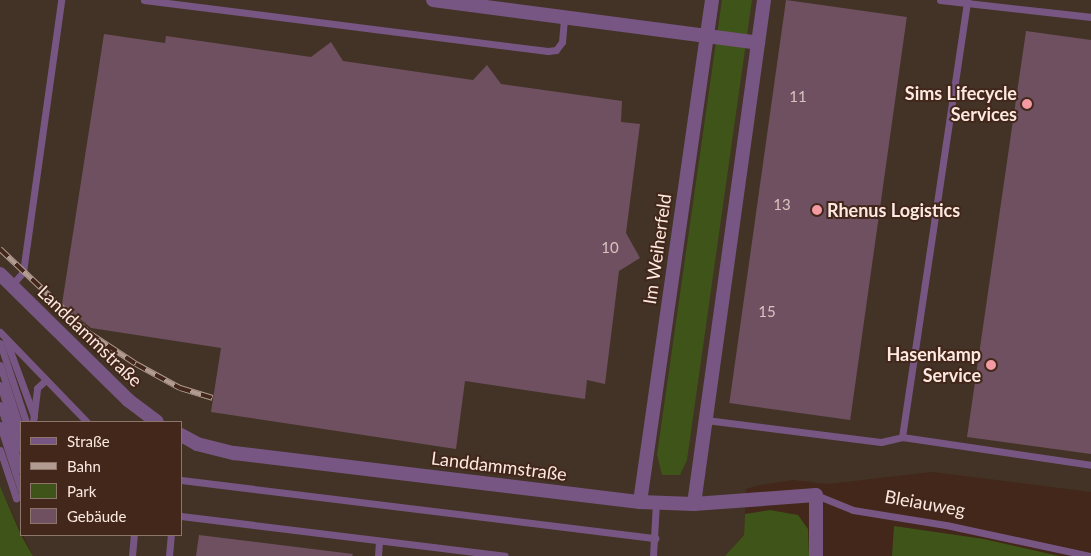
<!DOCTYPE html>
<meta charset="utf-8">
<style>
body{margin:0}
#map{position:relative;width:1091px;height:556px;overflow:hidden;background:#42271a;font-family:Lato,sans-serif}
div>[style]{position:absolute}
.industrial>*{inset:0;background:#423326}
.green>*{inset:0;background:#3f5418}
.building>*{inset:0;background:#6f5060;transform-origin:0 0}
.lane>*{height:7px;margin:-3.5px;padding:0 3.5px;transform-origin:3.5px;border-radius:3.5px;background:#785683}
.street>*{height:14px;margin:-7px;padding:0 7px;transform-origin:7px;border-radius:7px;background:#785683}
.rail>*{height:5.5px;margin-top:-2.75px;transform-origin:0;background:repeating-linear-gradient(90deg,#42271a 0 11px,#b29b91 0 22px);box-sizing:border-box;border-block:1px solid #b29b91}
.dots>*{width:14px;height:14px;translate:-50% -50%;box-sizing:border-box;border:2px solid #42271a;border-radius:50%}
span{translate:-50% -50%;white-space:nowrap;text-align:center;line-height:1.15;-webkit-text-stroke:4px #42271a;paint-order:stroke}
.number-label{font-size:15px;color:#d9c3c1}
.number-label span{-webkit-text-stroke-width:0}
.poi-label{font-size:18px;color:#fce9e1;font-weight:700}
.right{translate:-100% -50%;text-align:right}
.left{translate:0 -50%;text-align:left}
.street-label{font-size:18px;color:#fce9e1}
.legend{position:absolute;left:20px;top:421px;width:162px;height:115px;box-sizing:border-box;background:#42271a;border:1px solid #8c756a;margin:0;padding:6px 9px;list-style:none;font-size:15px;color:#fce9e1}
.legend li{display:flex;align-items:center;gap:10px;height:25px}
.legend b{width:25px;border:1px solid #8c756a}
</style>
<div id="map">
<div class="industrial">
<div style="clip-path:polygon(0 0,1091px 0,1091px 492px,932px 472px,828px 484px,793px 480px,760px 485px,746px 489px,744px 535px,725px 556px,33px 556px,23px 535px,181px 535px,181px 422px,21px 422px,21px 532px,0 486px)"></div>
</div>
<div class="green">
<div style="clip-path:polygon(722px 0,752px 0,687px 460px,680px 475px,662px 475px,657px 455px)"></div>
<div style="clip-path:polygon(0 486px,21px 535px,33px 556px,0 556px)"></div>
<div style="clip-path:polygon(770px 510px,798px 515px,808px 529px,809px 556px,725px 556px,744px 535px,745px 514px)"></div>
<div style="clip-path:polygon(894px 526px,984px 539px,1059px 556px,892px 556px)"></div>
</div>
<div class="building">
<div style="left:786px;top:0;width:122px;height:407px;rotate:8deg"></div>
<div style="clip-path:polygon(1026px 31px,1091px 40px,1091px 454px,967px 437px)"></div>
<div style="clip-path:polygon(104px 34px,165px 43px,166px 36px,311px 57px,331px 42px,343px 61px,473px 80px,487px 65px,501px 84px,622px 101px,621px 122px,640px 124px,626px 233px,640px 258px,619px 271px,605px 384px,587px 380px,585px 399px,465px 381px,456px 449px,211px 412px,221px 348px,91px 328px,62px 304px)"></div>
<div style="clip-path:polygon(199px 535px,353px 554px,352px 556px,196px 556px)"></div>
</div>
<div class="lane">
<div style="left:144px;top:0;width:407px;rotate:7.2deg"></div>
<div style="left:548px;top:51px;width:8px;rotate:-7deg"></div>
<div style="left:556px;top:50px;width:10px;rotate:-53deg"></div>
<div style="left:562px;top:42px;width:24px;rotate:-85deg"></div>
<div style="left:940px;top:0;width:152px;rotate:6.4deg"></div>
<div style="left:12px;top:285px;width:17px;rotate:-50deg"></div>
<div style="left:23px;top:272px;width:275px;rotate:-82deg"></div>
<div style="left:0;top:332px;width:125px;rotate:46deg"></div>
<div style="left:6px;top:340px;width:81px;rotate:69.8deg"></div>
<div style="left:0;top:343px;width:83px;rotate:71.8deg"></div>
<div style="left:0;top:365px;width:69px;rotate:72.3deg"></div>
<div style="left:0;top:385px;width:67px;rotate:71.8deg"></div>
<div style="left:0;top:405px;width:68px;rotate:72.1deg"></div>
<div style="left:706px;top:420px;width:176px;rotate:7.2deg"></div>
<div style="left:881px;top:442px;width:22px;rotate:-13deg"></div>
<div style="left:902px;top:437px;width:191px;rotate:8.4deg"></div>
<div style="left:33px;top:422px;width:34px;rotate:-83deg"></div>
<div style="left:37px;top:388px;width:12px;rotate:-42deg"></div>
<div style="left:0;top:425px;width:69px;rotate:72.3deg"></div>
<div style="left:902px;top:437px;width:442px;rotate:-81.5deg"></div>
<div style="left:0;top:450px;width:51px;rotate:71.6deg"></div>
<div style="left:16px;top:498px;width:5px;rotate:-22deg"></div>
<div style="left:181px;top:480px;width:478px;rotate:7deg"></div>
<div style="left:816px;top:495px;width:40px;rotate:22deg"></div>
<div style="left:853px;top:510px;width:94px;rotate:9.2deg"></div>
<div style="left:946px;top:525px;width:147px;rotate:12.1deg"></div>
<div style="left:181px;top:516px;width:326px;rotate:7deg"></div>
<div style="left:132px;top:556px;width:21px;rotate:-85deg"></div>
<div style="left:169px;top:556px;width:21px;rotate:-85deg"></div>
<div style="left:378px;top:556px;width:14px;rotate:-86deg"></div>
<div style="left:653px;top:556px;width:53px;rotate:-86.8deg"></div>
</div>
<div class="street">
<div style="left:433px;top:0;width:328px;rotate:7.5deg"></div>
<div style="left:0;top:274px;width:180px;rotate:44.5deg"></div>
<div style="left:128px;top:400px;width:36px;rotate:37deg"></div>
<div style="left:181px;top:435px;width:18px;rotate:29deg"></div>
<div style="left:197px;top:444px;width:38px;rotate:14deg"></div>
<div style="left:234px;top:453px;width:409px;rotate:6.9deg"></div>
<div style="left:640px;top:502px;width:54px;rotate:2.1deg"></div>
<div style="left:694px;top:504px;width:122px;rotate:-4.2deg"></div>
<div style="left:816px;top:495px;width:61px;rotate:90deg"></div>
<div style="left:640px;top:502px;width:507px;rotate:-81.84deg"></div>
<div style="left:694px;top:504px;width:509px;rotate:-82.09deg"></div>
</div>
<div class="rail">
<div style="left:0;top:249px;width:122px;rotate:43.3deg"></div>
<div style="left:89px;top:333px;width:56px;rotate:33.4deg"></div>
<div style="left:136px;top:364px;width:50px;rotate:28.6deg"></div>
<div style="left:180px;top:388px;width:34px;rotate:17deg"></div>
</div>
<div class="dots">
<div style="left:1027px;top:104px;background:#f49aa2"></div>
<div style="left:817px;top:210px;background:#f49aa2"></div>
<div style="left:991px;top:365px;background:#f49aa2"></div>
</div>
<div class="number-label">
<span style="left:798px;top:97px">11</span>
<span style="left:782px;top:205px">13</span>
<span style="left:610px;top:248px">10</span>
<span style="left:767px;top:312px">15</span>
</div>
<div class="poi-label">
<span class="right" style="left:1017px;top:104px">Sims Lifecycle<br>Services</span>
<span class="left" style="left:827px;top:210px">Rhenus Logistics</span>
<span class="right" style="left:981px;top:365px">Hasenkamp<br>Service</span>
</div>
<div class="street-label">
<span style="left:657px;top:249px;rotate:-82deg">Im Weiherfeld</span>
<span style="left:90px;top:336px;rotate:44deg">Landdammstraße</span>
<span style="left:499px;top:466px;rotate:7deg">Landdammstraße</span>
<span style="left:925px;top:503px;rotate:10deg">Bleiauweg</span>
</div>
<ul class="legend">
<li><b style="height:6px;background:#785683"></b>Straße</li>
<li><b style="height:6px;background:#b29b91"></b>Bahn</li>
<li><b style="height:14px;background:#3f5418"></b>Park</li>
<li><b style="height:14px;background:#6f5060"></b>Gebäude</li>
</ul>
</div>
